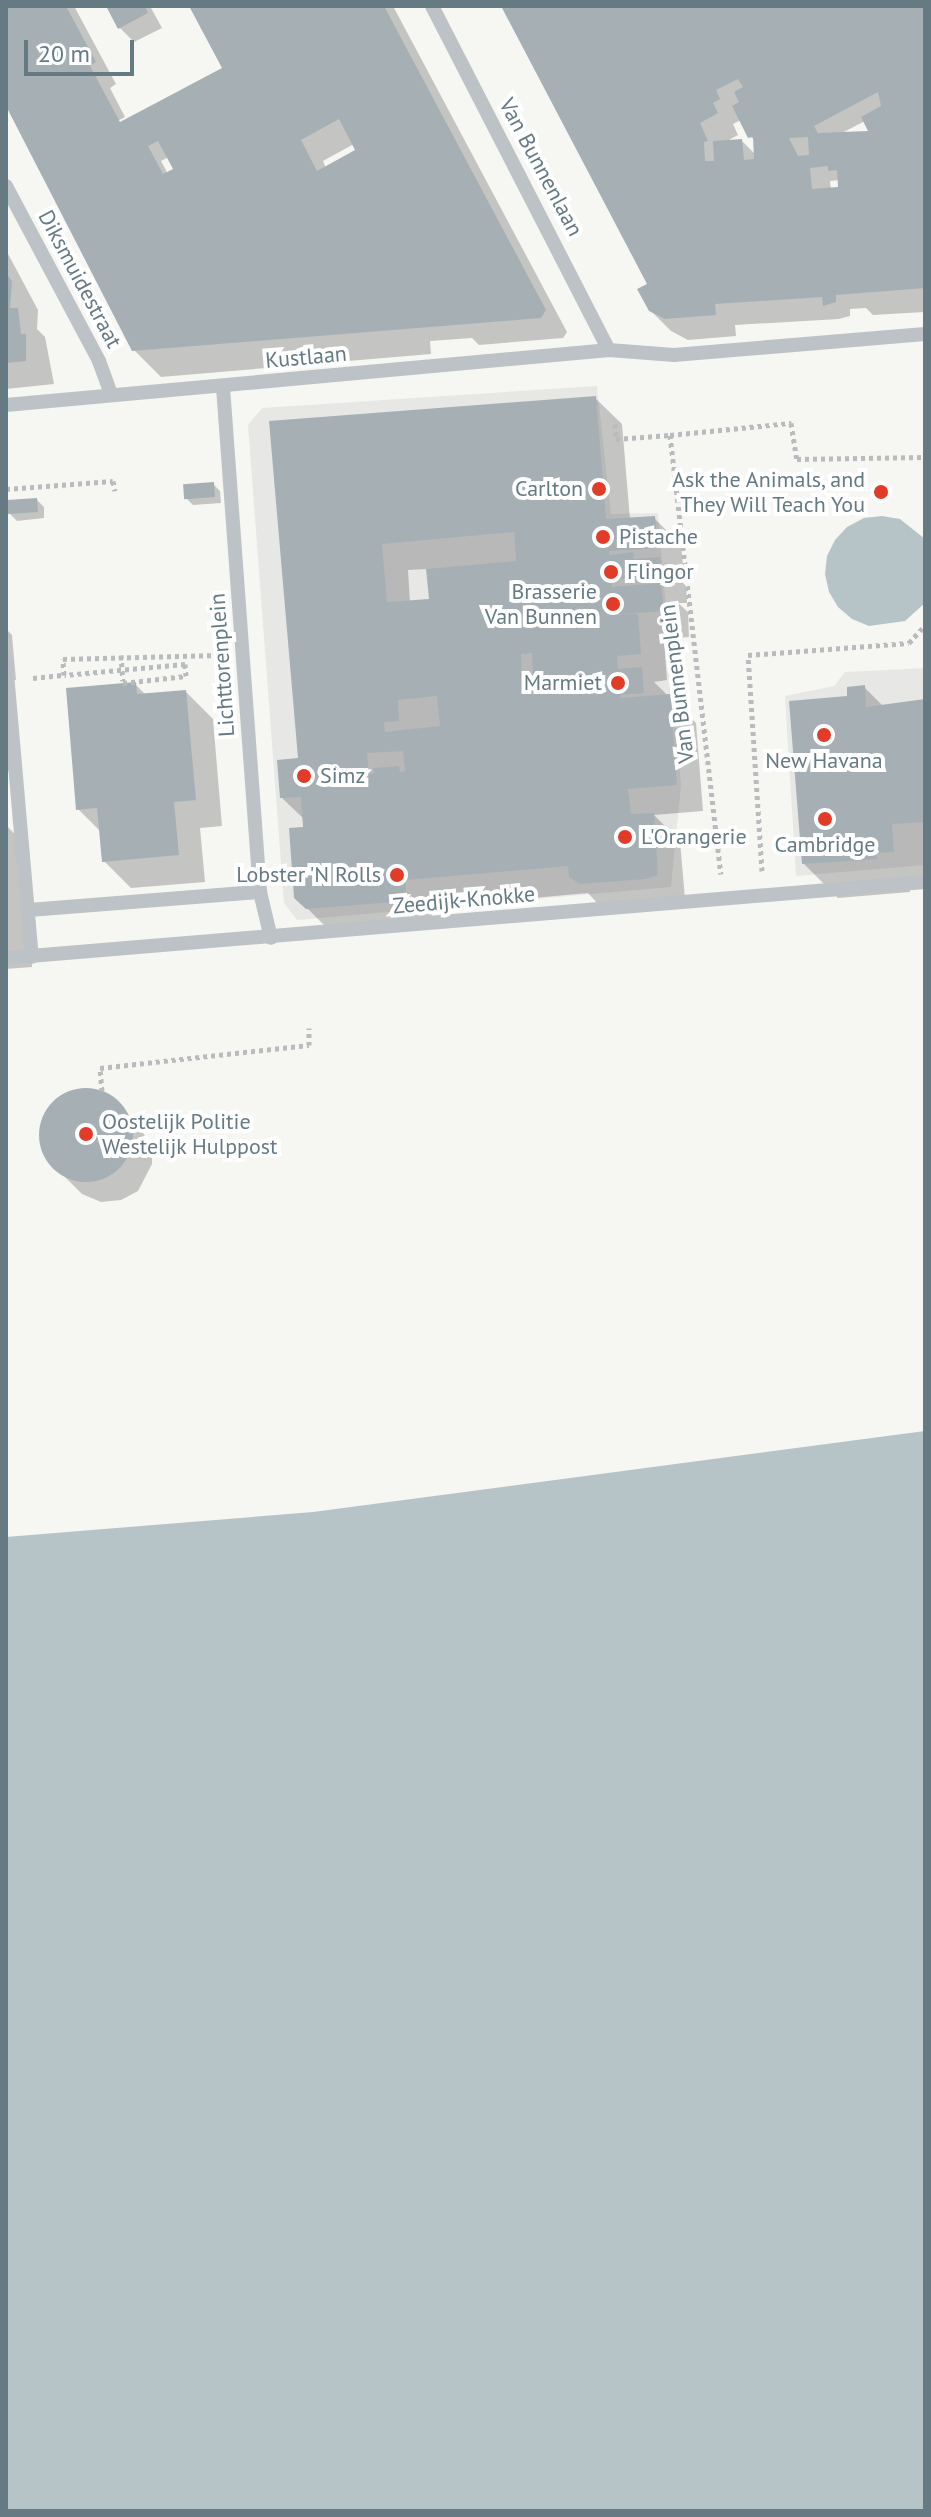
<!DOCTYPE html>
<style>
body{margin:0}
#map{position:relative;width:931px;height:2517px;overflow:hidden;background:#f6f6f3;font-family:"PT Sans",sans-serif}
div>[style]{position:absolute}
.built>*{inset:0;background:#e7e7e6}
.water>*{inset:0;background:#b6c4c7}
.shadow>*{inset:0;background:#0003}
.building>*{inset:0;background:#a6b0b4;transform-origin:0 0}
.round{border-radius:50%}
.path>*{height:5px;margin-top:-2.5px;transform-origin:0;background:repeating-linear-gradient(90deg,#b9bcbe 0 4px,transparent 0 8px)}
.minor>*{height:14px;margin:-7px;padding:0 7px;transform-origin:7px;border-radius:7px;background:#bcc2c5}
.dots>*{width:22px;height:22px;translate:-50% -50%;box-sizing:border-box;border:4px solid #fff;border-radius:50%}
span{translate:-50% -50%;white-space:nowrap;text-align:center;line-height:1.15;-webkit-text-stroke:8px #fff;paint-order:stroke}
.street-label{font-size:22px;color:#657a83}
.poi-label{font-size:22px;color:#657a83}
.right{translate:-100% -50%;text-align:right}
.left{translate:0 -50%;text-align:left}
.frame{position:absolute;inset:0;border:8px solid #657a83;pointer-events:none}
.scale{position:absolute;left:24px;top:40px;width:110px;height:36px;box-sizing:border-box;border:4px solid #657a83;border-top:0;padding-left:10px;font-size:24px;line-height:28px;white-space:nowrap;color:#657a83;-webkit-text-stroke:6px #fff;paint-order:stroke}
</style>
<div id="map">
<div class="built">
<div style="clip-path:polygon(597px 386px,611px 514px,658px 513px,681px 786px,671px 887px,297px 920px,284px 903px,248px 425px,262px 408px)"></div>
<div style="clip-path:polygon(925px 668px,925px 865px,796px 876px,785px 696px,834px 686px,845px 672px)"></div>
</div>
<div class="water">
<div style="clip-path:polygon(882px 516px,900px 519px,925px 539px,925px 603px,905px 621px,869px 626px,852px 619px,838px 607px,829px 592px,825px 574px,827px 556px,835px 540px,847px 527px,864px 518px)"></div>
<div style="clip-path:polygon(925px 1431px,925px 2511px,6px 2511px,6px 1537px,313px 1512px)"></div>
</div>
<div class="shadow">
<div style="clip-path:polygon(evenodd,6px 6px,74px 6px,116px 84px,110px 88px,125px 117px,43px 161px,43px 165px,225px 69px,191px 6px,393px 6px,567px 332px,563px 338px,479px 345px,472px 338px,430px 341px,431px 354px,161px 377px,134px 350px,6px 103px,6px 6px,354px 144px,358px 151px,326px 168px,323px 161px,354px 144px,6px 6px,169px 157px,175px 170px,168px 174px,161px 161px,169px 157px)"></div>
<div style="clip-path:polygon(108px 6px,150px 6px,162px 28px,134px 42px,120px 28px)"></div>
<div style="clip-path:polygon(evenodd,504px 6px,925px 6px,925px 312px,873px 315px,866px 308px,850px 309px,850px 316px,839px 319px,735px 325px,736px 336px,688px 340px,671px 331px,649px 309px,649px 285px,504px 6px,741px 120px,755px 142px,756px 155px,742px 141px,725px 142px,738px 135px,733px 124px,741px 120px,504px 6px,865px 121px,871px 132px,840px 134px,865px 121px,504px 6px,840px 180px,840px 189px,831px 190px,830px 181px,840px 180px)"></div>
<div style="clip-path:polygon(6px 250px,38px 310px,37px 329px,45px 337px,54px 384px,6px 389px)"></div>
<div style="clip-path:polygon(evenodd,595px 398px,622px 424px,630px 519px,654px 518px,681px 545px,684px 575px,675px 575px,686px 586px,687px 603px,678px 603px,688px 612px,689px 637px,664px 639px,667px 680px,654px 682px,696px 723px,703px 811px,654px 815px,680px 841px,685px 899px,598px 904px,588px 893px,431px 907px,433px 927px,334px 935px,296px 897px,305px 820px,282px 798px,301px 760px,271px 423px,595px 398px,428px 569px,431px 601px,410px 603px,408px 570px,428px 569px)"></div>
<div style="clip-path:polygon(213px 484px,220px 491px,221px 503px,193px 505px,186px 498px)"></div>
<div style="clip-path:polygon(37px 500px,44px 507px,44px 518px,17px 521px,10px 514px)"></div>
<div style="clip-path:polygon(6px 629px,12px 635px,16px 680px,6px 681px)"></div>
<div style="clip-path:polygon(135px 684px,147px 696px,186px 692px,213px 719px,222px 826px,200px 828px,205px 882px,131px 888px,104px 861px,101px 832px,78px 809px)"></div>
<div style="clip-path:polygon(864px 687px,883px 706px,925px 701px,925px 886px,910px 887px,910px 892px,838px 898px,804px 864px,849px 697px)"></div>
<div style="clip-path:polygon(6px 720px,17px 770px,6px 771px)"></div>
<div style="clip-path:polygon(6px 825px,29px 849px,32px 967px,6px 969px)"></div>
<div style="clip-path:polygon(78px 1091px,102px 1093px,113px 1100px,136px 1122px,152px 1147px,152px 1164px,138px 1191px,121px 1200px,101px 1202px,82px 1194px,49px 1161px,43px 1147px,41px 1130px,48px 1111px,58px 1100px)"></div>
</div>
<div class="building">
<div style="clip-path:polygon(evenodd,6px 6px,66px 6px,96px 62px,90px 66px,120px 122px,222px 68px,189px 6px,384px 6px,546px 310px,541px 318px,132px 351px,6px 106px,6px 6px,339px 119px,355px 150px,317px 171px,301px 140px,339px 119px,6px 6px,158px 141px,173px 169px,163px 174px,148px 146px,158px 141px)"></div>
<div style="clip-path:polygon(106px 6px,145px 6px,148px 13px,118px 29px)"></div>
<div style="clip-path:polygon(evenodd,501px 6px,925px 6px,925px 288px,836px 295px,836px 302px,823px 306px,822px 297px,715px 304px,716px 315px,665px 319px,649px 311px,637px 289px,647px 284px,501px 6px,738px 79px,743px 87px,734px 92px,739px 102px,732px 106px,748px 138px,753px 137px,754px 159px,744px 160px,742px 139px,713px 141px,714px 161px,705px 161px,704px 142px,708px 141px,700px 123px,718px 113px,713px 103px,720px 99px,716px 90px,738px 79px,501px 6px,878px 92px,881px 106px,861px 117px,868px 131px,818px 133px,814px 126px,878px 92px,501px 6px,808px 137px,809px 155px,798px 156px,789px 138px,808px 137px,501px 6px,828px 166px,828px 171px,837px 170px,838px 187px,812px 189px,810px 168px,828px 166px)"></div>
<div style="clip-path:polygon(6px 273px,12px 281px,10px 308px,18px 308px,21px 334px,26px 334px,26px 361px,6px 363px)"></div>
<div style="clip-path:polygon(evenodd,596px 396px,606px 519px,655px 516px,658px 548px,609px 551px,609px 555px,633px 552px,634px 559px,660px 557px,662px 576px,611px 580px,612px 587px,661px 583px,664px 611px,613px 615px,638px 614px,641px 654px,617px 656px,618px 669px,642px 667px,644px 693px,620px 695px,621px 698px,670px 694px,677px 785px,628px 789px,631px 814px,654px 813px,658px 875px,646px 879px,580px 884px,569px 877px,568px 866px,405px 880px,407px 901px,306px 909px,294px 898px,289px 828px,303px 827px,301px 797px,280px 798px,277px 760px,298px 758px,269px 421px,596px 396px,514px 532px,516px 561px,426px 569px,429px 599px,387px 602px,382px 544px,514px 532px,596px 396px,532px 653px,533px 674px,522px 674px,521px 654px,532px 653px,596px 396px,437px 696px,440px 726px,385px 732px,384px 722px,399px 721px,398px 700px,437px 696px,596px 396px,403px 751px,405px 771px,400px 772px,399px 766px,373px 768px,374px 773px,369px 774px,367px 753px,403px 751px)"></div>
<div style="left:214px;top:482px;width:15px;height:31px;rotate:86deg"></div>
<div style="left:37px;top:498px;width:14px;height:30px;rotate:86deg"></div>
<div style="clip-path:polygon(136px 682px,137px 694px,186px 690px,196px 800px,174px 802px,179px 855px,102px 862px,97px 808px,76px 810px,66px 688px)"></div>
<div style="clip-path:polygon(865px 685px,866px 707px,925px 699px,925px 822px,892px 824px,894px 852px,876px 853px,877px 859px,802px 864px,789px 701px,847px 696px,847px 687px)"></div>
<div class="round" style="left:39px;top:1088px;width:94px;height:94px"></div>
</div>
<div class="path">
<div style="left:615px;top:424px;width:15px;rotate:86deg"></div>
<div style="left:616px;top:439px;width:54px;rotate:-4.2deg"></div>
<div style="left:670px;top:435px;width:442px;rotate:83.4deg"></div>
<div style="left:670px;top:435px;width:122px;rotate:-5.7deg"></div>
<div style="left:791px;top:423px;width:36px;rotate:81deg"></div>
<div style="left:797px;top:459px;width:128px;rotate:-0.9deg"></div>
<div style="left:6px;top:489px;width:107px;rotate:-4.3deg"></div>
<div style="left:113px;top:481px;width:10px;rotate:79deg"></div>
<div style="left:121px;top:655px;width:26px;rotate:86deg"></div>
<div style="left:33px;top:678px;width:31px;rotate:-6deg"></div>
<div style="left:123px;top:683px;width:63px;rotate:-6.3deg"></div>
<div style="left:186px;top:676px;width:12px;rotate:-95deg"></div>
<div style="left:185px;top:664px;width:121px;rotate:174.8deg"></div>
<div style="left:64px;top:675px;width:16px;rotate:-94deg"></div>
<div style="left:63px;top:659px;width:155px;rotate:-1.5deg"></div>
<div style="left:762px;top:871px;width:216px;rotate:-93.7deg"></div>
<div style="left:748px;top:655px;width:161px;rotate:-4.3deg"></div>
<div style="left:909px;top:643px;width:24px;rotate:-48deg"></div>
<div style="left:102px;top:1091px;width:23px;rotate:-95deg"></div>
<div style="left:100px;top:1068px;width:210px;rotate:-6.3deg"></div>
<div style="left:309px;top:1045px;width:17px;rotate:-90deg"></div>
</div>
<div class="minor">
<div style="left:432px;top:6px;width:387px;rotate:62.8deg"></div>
<div style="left:6px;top:186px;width:198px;rotate:62deg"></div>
<div style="left:99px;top:361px;width:35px;rotate:70deg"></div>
<div style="left:223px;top:387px;width:506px;rotate:85.81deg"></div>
<div style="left:260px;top:892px;width:47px;rotate:76.6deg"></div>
<div style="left:6px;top:405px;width:606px;rotate:-5.21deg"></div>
<div style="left:609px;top:350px;width:65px;rotate:4.4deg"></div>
<div style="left:674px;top:355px;width:252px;rotate:-4.8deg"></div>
<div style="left:6px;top:662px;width:296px;rotate:85deg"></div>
<div style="left:29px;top:910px;width:232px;rotate:-4.5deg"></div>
<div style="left:6px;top:958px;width:922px;rotate:-4.73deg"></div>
</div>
<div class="dots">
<div style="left:599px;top:489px;background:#e23b27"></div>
<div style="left:881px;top:492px;background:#e23b27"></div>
<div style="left:603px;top:537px;background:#e23b27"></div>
<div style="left:611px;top:572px;background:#e23b27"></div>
<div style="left:613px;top:604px;background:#e23b27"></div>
<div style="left:618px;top:683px;background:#e23b27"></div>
<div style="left:824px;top:735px;background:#e23b27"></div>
<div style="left:304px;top:776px;background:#e23b27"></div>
<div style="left:825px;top:819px;background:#e23b27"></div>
<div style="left:625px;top:837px;background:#e23b27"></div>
<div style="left:397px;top:875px;background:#e23b27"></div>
<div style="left:86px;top:1134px;background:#e23b27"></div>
</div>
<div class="street-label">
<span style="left:541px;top:167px;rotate:62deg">Van Bunnenlaan</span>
<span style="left:80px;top:279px;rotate:62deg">Diksmuidestraat</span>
<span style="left:306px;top:357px;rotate:-5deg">Kustlaan</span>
<span style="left:222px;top:665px;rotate:-94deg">Lichttorenplein</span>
<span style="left:677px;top:684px;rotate:-97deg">Van Bunnenplein</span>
<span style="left:464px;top:900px;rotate:-5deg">Zeedijk-Knokke</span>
</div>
<div class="poi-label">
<span class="right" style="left:865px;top:492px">Ask the Animals, and<br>They Will Teach You</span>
<span class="right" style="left:583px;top:489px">Carlton</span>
<span class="left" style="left:619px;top:537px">Pistache</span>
<span class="left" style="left:627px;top:572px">Flingor</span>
<span class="right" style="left:597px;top:604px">Brasserie<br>Van Bunnen</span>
<span class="right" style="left:602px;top:683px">Marmiet</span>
<span style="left:824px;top:761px">New Havana</span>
<span class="left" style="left:320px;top:776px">Simz</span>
<span class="left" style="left:641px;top:837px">L'Orangerie</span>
<span style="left:825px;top:845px">Cambridge</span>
<span class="right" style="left:381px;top:875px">Lobster 'N Rolls</span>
<span class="left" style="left:102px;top:1134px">Oostelijk Politie<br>Westelijk Hulppost</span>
</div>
<div class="frame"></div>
<div class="scale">20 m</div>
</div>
